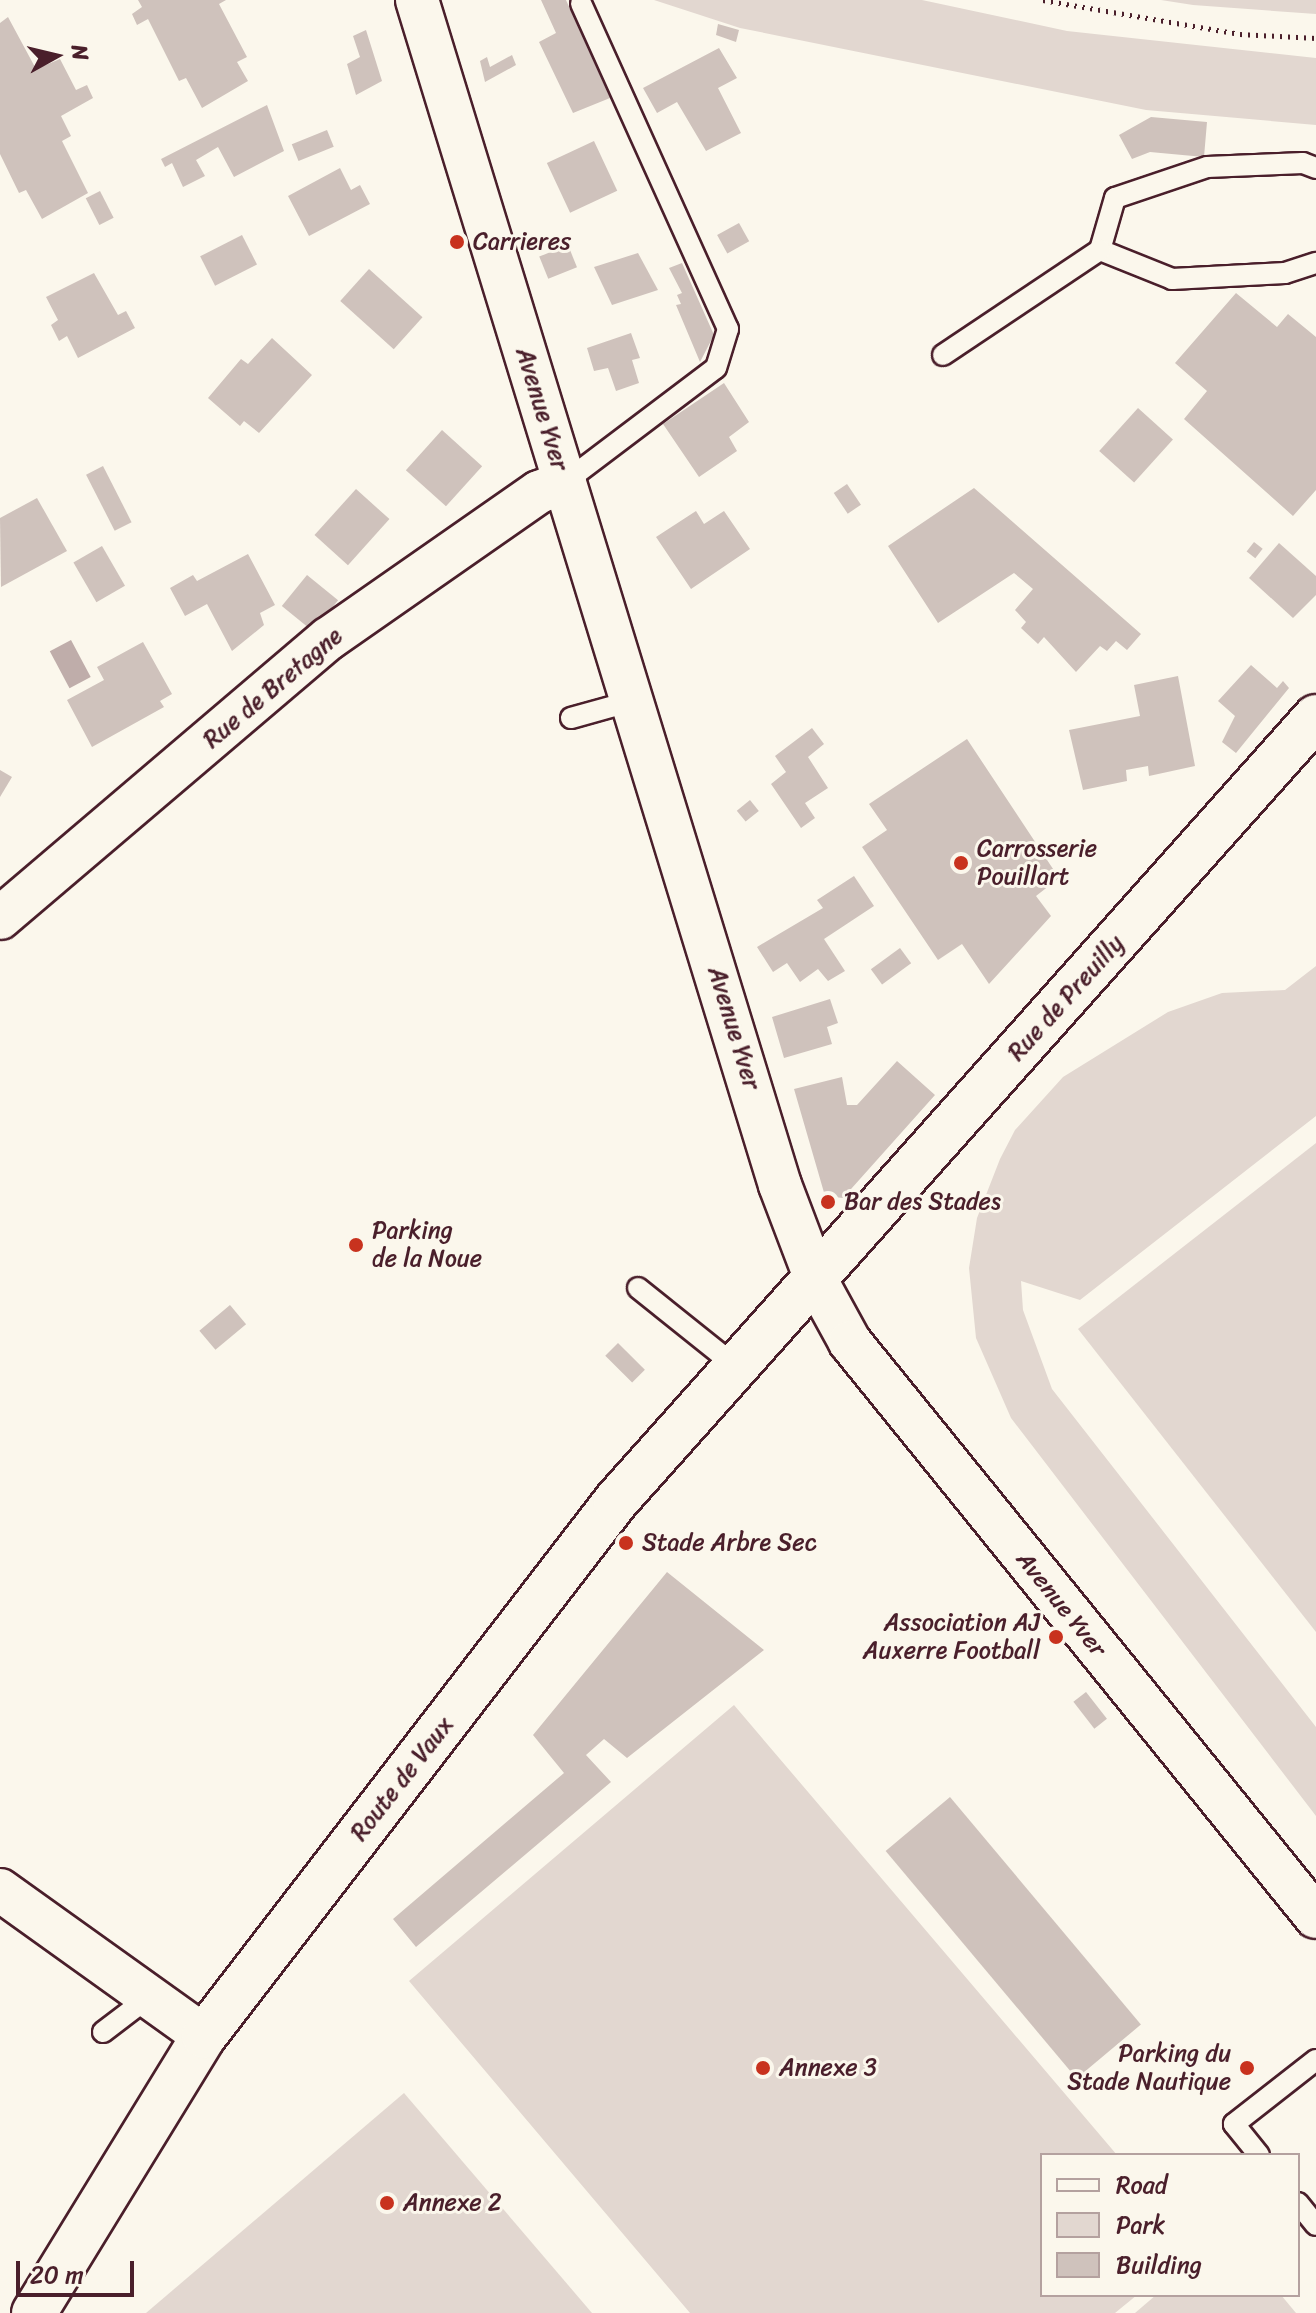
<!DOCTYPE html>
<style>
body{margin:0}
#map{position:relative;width:1316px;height:2313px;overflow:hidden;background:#fbf7ec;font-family:Sriracha,sans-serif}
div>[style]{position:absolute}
.green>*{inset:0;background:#e2d7d0}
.water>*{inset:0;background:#bfadaa;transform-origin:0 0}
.building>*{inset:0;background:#cfc2bc;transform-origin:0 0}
.path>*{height:5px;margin-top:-2.5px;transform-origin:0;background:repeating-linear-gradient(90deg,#4a1f2b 0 2px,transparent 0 8px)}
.roads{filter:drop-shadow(2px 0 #4a1f2b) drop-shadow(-2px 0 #4a1f2b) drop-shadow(0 2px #4a1f2b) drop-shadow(0 -2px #4a1f2b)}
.service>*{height:20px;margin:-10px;padding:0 10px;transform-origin:10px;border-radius:10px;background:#fbf7ec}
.minor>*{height:42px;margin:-21px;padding:0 21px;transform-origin:21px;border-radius:21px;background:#fbf7ec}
.tertiary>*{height:44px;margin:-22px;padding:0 22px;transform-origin:22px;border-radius:22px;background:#fbf7ec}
.dots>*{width:22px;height:22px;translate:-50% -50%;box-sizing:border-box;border:4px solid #fbf7ec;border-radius:50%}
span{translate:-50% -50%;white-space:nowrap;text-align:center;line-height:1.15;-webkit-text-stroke:6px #fbf7ec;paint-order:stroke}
.poi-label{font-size:24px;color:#4a1f2b}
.left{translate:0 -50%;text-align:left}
.right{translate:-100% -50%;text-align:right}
.street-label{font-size:24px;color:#4a1f2b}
.legend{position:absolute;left:1040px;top:2153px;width:260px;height:144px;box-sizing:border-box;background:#fbf7ec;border:2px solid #b4a19f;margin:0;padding:10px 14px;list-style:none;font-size:24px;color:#4a1f2b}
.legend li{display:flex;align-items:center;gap:16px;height:40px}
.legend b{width:40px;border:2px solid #b4a19f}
.north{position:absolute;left:16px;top:16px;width:80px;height:80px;-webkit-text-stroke:6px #fbf7ec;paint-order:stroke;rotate:82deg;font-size:22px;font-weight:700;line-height:32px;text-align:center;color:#4a1f2b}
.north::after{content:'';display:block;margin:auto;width:28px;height:36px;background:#4a1f2b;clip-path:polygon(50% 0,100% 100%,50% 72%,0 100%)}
.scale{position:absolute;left:16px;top:2261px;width:118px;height:36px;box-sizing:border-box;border:4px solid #4a1f2b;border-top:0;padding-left:10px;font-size:24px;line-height:28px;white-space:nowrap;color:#4a1f2b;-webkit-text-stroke:6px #fbf7ec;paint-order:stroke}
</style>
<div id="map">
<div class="green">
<div style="clip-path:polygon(654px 0,922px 0,1067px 31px,1316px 58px,1316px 125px,1146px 110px,740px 28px)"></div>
<div style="clip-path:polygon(1161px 0,1316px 0,1316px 14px,1193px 5px)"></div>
<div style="clip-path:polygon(1316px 966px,1316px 1116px,1080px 1300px,1021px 1281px,1023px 1310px,1052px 1389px,1316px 1727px,1316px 1816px,1011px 1418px,976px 1338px,969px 1268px,977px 1218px,1000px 1159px,1015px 1130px,1063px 1077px,1168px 1012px,1222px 993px,1285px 990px)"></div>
<div style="clip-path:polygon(1316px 1143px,1316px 1632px,1078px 1329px)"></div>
<div style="clip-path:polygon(734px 1705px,1117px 2155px,1042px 2155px,1042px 2295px,1137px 2295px,1115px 2313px,690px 2313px,409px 1981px)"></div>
<div style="clip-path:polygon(404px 2093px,592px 2313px,146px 2313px)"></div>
<div style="clip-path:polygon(1156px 2295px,1281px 2295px,1296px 2313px,1135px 2313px)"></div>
</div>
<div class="water">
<div style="left:71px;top:640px;width:42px;height:24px;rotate:62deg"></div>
</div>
<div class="building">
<div style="clip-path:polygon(138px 0,226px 0,219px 4px,247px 57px,237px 62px,248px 81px,202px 108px,186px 78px,179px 81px,148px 19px,137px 25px,132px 14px,142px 7px)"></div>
<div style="clip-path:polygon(541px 0,566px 0,610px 98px,573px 113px,539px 42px,556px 33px)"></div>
<div style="clip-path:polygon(8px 17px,36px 69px,60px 59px,76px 90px,87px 85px,93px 98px,61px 116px,71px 136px,62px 141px,88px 193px,42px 219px,26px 190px,19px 193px,0 154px,0 23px)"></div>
<div style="clip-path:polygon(718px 24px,739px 30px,736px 42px,716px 35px)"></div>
<div style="clip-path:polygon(366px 30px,382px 81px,356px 95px,347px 64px,360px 57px,353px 36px)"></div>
<div style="clip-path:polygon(719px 48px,737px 78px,718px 88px,741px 133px,706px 151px,677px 102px,657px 113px,643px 88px)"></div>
<div style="clip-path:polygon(512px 55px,516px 65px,485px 82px,480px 61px,487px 57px,490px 67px)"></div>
<div style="clip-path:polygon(267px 105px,284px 151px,234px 177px,218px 147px,196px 160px,205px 176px,183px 187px,172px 163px,165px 167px,161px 159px)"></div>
<div style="clip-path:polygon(1151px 117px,1207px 122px,1204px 157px,1150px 152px,1132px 159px,1119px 135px)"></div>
<div style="left:327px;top:130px;width:18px;height:38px;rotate:68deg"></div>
<div style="left:594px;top:141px;width:55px;height:52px;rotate:65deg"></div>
<div style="clip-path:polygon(340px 168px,351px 190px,360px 185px,370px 204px,309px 236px,288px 196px)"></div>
<div style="left:100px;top:191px;width:30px;height:16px;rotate:63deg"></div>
<div style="left:739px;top:223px;width:21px;height:25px;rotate:61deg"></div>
<div style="left:242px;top:235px;width:33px;height:47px;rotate:63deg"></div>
<div style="left:568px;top:245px;width:24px;height:31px;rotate:68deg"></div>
<div style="clip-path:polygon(638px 253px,658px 290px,612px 305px,594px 267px)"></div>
<div style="clip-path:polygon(682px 263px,714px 335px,700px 362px,676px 305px,681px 304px,677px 295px,682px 293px,669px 268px)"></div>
<div style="left:369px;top:269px;width:72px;height:43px;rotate:42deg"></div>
<div style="clip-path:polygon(94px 273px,118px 315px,126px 311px,135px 328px,78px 358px,67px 336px,59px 341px,51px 325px,58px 320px,46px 297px)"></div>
<div style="clip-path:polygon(1236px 293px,1277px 327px,1288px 314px,1316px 337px,1316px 490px,1293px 516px,1184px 419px,1207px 391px,1175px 363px)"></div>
<div style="clip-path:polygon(631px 333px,640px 358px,632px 360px,639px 383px,616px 391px,608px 368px,594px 371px,587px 348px)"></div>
<div style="clip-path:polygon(272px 338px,312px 375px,259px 433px,244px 421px,240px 426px,208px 398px,241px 359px,248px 364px)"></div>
<div style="clip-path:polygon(724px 383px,749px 422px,729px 437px,737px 451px,699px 477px,663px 424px)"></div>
<div style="left:1138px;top:408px;width:47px;height:58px;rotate:42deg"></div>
<div style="left:442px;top:430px;width:54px;height:54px;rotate:42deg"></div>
<div style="left:103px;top:466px;width:63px;height:19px;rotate:63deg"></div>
<div style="left:847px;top:484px;width:25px;height:16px;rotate:56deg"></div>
<div style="clip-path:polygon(974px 488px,1141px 634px,1127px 650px,1116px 641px,1107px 651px,1100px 646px,1076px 672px,1044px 637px,1038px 644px,1021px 628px,1026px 622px,1015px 610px,1033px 589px,1014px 573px,938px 623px,888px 546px)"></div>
<div style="left:356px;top:489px;width:45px;height:62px;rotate:42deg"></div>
<div style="clip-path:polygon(37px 498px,67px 551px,1px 587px,0 518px)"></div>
<div style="clip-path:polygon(696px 511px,704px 524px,724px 511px,750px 549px,691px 589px,656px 537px)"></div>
<div style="left:1254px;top:542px;width:11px;height:12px;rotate:38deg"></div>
<div style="clip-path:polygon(1279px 543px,1316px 576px,1316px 595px,1293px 618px,1249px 578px)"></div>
<div style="left:102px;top:546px;width:46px;height:33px;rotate:60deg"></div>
<div style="clip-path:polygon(248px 554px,275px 605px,260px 613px,264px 625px,232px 651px,207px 604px,185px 616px,170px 588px,193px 575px,197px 581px)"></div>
<div style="left:307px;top:575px;width:40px;height:40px;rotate:39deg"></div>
<div style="clip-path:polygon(143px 642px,172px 694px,160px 701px,164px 707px,92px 747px,67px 700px,104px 680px,97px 667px)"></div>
<div style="clip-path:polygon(1251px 665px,1277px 688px,1283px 681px,1289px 688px,1236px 753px,1222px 742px,1235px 716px,1218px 701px)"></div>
<div style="clip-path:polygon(1178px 676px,1195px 766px,1149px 776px,1148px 766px,1126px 770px,1127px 781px,1083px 790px,1069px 730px,1140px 716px,1134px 685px)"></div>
<div style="clip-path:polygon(812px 728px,824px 744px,808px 757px,828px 788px,805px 803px,815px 818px,801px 828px,771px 784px,786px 772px,775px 756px)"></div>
<div style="clip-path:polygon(967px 739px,1059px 878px,1036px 896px,1051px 916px,989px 984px,962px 944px,938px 960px,862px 847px,887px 830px,869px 804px)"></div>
<div style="clip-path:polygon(0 770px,12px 777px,0 797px)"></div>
<div style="left:750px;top:800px;width:14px;height:17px;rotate:51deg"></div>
<div style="clip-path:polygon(854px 876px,874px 906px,824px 939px,845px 971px,828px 981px,818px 969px,800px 982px,787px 963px,773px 972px,757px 947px,823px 908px,817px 900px)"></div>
<div style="left:900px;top:948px;width:19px;height:36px;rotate:54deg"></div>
<div style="clip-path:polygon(830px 999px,838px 1023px,827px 1027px,832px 1044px,784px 1058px,772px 1017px)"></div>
<div style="clip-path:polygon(897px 1061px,935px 1095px,843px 1198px,825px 1196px,794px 1089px,842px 1077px,847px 1105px,857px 1105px)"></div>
<div style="left:230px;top:1305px;width:25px;height:40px;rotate:50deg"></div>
<div style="left:618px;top:1343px;width:38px;height:18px;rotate:45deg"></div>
<div style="clip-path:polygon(667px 1572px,764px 1650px,627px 1758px,604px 1739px,586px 1755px,611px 1782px,416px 1947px,393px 1919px,564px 1773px,533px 1735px)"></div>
<div style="left:1086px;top:1692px;width:34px;height:16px;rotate:52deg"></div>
<div style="left:950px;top:1797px;width:297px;height:84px;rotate:50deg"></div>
</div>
<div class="path">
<div style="left:1043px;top:0;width:200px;rotate:9.8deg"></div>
<div style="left:1240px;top:34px;width:76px;rotate:3deg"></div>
</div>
<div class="roads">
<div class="service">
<div style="left:1316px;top:168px;width:14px;rotate:-159deg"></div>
<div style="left:1303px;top:163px;width:96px;rotate:177.6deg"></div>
<div style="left:1207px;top:167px;width:97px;rotate:161.4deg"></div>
<div style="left:1115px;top:198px;width:54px;rotate:106.1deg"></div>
<div style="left:1100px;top:250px;width:78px;rotate:21.9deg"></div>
<div style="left:1172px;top:279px;width:113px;rotate:-3deg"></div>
<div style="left:1285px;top:273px;width:33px;rotate:-18deg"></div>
<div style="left:943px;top:355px;width:189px;rotate:-33.8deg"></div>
<div style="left:565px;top:482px;width:189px;rotate:-37.1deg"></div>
<div style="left:716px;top:368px;width:41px;rotate:-72.9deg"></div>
<div style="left:728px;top:329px;width:357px;rotate:-114.3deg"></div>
<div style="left:571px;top:718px;width:63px;rotate:-15.6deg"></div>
<div style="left:638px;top:1288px;width:122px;rotate:38.7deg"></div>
<div style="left:103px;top:2032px;width:58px;rotate:-37.3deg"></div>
<div style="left:1259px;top:2155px;width:40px;rotate:-129deg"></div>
<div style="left:1234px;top:2124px;width:104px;rotate:-38deg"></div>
<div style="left:1298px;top:2203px;width:28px;rotate:51deg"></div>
</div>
<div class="minor">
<div style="left:417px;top:0;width:1239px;rotate:72.97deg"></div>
<div style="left:780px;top:1185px;width:102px;rotate:69.2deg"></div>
<div style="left:816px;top:1280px;width:71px;rotate:61.3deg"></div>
<div style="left:850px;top:1342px;width:740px;rotate:50.98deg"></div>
<div style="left:0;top:918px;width:431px;rotate:-40.4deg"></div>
<div style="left:328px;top:639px;width:257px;rotate:-34.9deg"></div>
<div style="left:539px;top:492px;width:28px;rotate:-21deg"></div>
<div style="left:0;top:1890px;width:251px;rotate:35.6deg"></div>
</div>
<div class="tertiary">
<div style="left:34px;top:2313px;width:325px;rotate:-58.5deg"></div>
<div style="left:204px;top:2036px;width:675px;rotate:-52.4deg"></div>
<div style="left:616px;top:1501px;width:1051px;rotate:-48.24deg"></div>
</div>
</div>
<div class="dots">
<div style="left:457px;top:242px;background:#c8321e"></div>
<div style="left:961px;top:863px;background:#c8321e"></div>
<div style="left:828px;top:1202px;background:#c8321e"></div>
<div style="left:356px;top:1245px;background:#c8321e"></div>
<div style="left:626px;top:1543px;background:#c8321e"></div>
<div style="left:1056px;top:1637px;background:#c8321e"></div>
<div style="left:763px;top:2068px;background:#c8321e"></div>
<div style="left:1247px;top:2068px;background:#c8321e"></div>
<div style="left:387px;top:2203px;background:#c8321e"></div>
</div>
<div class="poi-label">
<span class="left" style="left:473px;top:242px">Carrieres</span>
<span class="left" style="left:977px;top:863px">Carrosserie<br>Pouillart</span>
<span class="left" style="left:844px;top:1202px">Bar des Stades</span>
<span class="left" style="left:372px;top:1245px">Parking<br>de la Noue</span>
<span class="left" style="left:642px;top:1543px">Stade Arbre Sec</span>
<span class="right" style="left:1040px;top:1637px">Association AJ<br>Auxerre Football</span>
<span class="right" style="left:1231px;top:2068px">Parking du<br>Stade Nautique</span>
<span class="left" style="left:779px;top:2068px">Annexe 3</span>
<span class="left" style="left:403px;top:2203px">Annexe 2</span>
</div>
<div class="street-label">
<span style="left:542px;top:409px;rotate:73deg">Avenue Yver</span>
<span style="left:273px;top:688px;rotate:-40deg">Rue de Bretagne</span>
<span style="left:1066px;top:998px;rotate:-48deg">Rue de Preuilly</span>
<span style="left:734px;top:1028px;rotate:73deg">Avenue Yver</span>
<span style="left:1061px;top:1604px;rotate:51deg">Avenue Yver</span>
<span style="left:402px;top:1779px;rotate:-52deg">Route de Vaux</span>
</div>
<ul class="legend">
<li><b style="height:10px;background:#fbf7ec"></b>Road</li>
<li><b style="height:22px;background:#e2d7d0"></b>Park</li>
<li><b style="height:22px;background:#cfc2bc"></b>Building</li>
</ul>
<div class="north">N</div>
<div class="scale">20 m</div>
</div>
